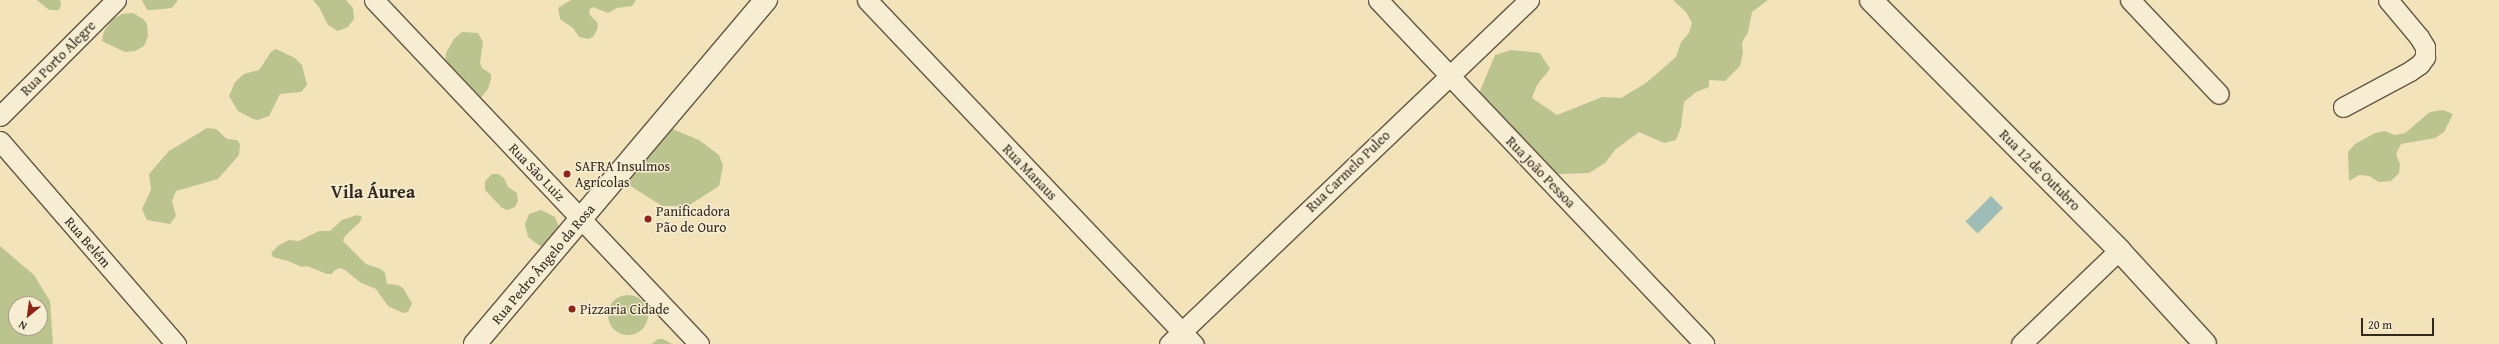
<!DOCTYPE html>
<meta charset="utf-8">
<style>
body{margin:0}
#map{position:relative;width:2499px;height:344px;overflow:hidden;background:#f3e3ba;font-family:"Gentium Book Plus",serif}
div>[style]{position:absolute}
.green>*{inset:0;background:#bbc38f}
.round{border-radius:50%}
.water>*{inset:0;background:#9dbdb6;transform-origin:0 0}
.roads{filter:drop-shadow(1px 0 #635745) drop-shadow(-1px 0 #635745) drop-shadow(0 1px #635745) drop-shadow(0 -1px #635745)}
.minor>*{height:19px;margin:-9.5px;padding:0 9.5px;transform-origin:9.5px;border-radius:9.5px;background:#f7edd2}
.secondary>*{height:22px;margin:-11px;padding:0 11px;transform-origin:11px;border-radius:11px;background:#f7edd2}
.dots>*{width:11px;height:11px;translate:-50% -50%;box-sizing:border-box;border:2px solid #f7edd2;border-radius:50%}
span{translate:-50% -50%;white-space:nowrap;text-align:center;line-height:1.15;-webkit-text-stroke:3px #f7edd2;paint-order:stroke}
.street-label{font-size:14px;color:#33281e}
.poi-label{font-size:14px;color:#33281e}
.left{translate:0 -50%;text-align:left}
.district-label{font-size:18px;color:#33281e;font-weight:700}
.north{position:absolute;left:8px;top:296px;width:40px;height:40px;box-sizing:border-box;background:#f7edd2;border:1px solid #a99e8a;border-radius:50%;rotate:209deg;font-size:11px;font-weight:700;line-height:16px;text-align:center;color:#33281e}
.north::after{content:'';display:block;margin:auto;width:14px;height:18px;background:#8f2418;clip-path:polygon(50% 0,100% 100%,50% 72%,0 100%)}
.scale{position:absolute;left:2361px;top:318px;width:73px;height:18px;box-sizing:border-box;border:2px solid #33281e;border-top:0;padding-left:5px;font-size:12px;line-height:14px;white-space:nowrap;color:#33281e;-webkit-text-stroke:3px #f7edd2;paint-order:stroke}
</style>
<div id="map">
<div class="green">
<div style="clip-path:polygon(37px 0,60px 0,61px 5px,59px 10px,49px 10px)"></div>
<div style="clip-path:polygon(142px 0,178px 0,172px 8px,153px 10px,147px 10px)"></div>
<div style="clip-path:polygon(313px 0,346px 0,353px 8px,354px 19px,348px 27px,338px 31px,328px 25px,319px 7px)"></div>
<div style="clip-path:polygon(571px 0,636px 0,632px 6px,617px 8px,608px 13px,593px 7px,589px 10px,590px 15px,597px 22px,598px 27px,594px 36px,589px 39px,579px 37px,573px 28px,560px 19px,558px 8px)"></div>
<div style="clip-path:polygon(1673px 0,1768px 0,1752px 12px,1748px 32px,1742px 43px,1743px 53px,1740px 66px,1725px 81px,1709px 80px,1709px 87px,1696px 92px,1684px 102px,1681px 127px,1676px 140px,1664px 143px,1639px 132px,1615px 150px,1605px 163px,1589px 173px,1558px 174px,1478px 96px,1495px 55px,1511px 50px,1540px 53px,1550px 69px,1537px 85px,1532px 98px,1557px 115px,1602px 97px,1621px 98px,1646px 83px,1676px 57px,1681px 42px,1689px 33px,1692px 23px,1686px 12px)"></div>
<div style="clip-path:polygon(133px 13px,143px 19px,147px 24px,148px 36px,144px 46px,135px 51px,125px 52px,102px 41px,104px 31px,113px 19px,122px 14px)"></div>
<div style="clip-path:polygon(462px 32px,478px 33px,483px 42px,480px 63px,482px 68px,491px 74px,491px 79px,488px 89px,479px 100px,458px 102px,450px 95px,443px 80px,446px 53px,454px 39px)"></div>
<div style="clip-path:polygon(276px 49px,295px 58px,302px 65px,307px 85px,301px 92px,280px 94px,269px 116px,258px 120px,253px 119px,238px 111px,229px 96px,235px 82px,244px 74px,259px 70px,271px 52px)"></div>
<div style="clip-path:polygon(2443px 110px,2453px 114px,2444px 132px,2435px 138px,2401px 144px,2396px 154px,2400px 164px,2399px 173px,2391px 181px,2379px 182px,2369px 176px,2359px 175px,2349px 181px,2348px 152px,2355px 144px,2375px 133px,2384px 131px,2395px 135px,2405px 133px,2430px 112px)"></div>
<div style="clip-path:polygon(665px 126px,699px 140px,719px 155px,723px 166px,719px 186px,688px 206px,662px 206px,629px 185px,627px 149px,632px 139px,640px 132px)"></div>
<div style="clip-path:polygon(207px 128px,216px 129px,227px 139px,237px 140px,240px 144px,239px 155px,218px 179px,176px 191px,172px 201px,176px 216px,170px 224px,147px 220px,142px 209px,151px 190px,149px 174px,169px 151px)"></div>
<div style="clip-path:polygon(492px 174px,498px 174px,504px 178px,508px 187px,517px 193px,518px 201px,515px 207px,507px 210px,502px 208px,485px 190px,485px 181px)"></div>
<div style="clip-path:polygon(541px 210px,555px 217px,560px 229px,545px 245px,540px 246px,528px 237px,525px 224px,529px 214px)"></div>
<div style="clip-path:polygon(357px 215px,362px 217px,360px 222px,345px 236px,343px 241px,366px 264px,381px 269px,385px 273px,387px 284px,398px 285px,403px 288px,412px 303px,408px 312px,403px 313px,388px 306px,376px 289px,361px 283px,345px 270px,340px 268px,335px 270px,332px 274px,327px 274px,307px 266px,302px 267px,288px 261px,273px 257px,271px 253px,279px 245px,289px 240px,299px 241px,319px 231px,330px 231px,342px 220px)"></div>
<div style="clip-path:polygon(evenodd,0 246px,34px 275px,50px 301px,53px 344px,0 344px,0 246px,16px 304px,40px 304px,40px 328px,16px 328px,16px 304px)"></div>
<div class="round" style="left:608px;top:295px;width:40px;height:40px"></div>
<div style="clip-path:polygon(658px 339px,663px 339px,672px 344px,652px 344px)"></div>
</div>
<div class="water">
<div style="left:1991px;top:196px;width:17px;height:36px;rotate:45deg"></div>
</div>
<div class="roads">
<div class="minor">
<div style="left:374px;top:0;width:473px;rotate:46.6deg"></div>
<div style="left:867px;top:0;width:475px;rotate:46.5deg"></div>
<div style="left:1378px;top:0;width:474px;rotate:46.5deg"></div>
<div style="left:2130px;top:0;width:129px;rotate:46.6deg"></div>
<div style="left:2343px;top:107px;width:76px;rotate:-28.2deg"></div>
<div style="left:2410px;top:71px;width:12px;rotate:-35deg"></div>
<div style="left:2420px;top:64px;width:9px;rotate:-54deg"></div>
<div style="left:2425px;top:57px;width:10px;rotate:-90deg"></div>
<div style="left:2425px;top:47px;width:12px;rotate:-121deg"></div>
<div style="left:2419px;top:37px;width:48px;rotate:-130deg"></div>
<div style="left:0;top:116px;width:164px;rotate:-45deg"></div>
<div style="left:0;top:141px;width:269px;rotate:49.1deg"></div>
<div style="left:1169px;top:344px;width:498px;rotate:-43.7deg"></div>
<div style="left:2021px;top:344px;width:136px;rotate:-43.8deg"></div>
</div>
<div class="secondary">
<div style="left:1871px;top:0;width:352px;rotate:45.2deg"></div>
<div style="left:2119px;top:250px;width:127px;rotate:47.5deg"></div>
<div style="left:475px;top:344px;width:451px;rotate:-49.8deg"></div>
</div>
</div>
<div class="dots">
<div style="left:567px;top:174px;background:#8f2418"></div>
<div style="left:648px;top:219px;background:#8f2418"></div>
<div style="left:572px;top:309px;background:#8f2418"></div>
</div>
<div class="street-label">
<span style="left:58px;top:58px;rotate:-45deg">Rua Porto Alegre</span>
<span style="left:2040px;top:170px;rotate:45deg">Rua 12 de Outubro</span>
<span style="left:1348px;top:171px;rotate:-44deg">Rua Carmelo Puleo</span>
<span style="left:537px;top:172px;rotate:46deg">Rua São Luiz</span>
<span style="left:1030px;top:172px;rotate:46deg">Rua Manaus</span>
<span style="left:1541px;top:172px;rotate:46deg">Rua João Pessoa</span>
<span style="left:88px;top:242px;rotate:49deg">Rua Belém</span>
<span style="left:543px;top:264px;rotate:-50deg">Rua Pedro Ângelo da Rosa</span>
</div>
<div class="poi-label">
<span class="left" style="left:575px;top:174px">SAFRA Insulmos<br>Agrícolas</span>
<span class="left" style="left:656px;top:219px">Panificadora<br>Pão de Ouro</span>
<span class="left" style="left:580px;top:309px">Pizzaria Cidade</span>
</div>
<div class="district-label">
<span style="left:373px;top:192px">Vila Áurea</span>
</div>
<div class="north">N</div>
<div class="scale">20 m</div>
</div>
